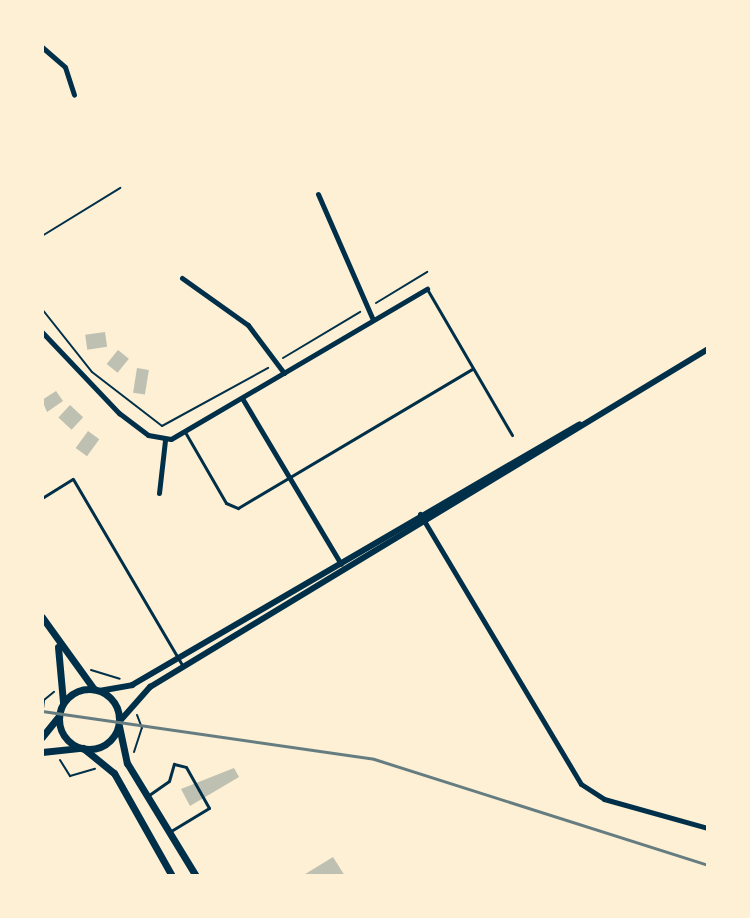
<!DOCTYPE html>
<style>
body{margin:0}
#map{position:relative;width:750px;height:918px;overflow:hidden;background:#fdf0d5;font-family:"Sofia Sans Condensed",sans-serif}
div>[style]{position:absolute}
.building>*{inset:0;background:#bec0b2;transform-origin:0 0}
.path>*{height:2px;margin:-1px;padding:0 1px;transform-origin:1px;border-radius:1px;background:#003049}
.service>*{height:3px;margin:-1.5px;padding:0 1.5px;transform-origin:1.5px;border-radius:1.5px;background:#003049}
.minor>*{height:5px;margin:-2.5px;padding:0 2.5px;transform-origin:2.5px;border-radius:2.5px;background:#003049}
.tertiary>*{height:6px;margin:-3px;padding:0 3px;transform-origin:3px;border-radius:3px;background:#003049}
.secondary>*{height:7px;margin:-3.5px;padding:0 3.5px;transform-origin:3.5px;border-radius:3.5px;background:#003049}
.secondary>.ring{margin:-3.5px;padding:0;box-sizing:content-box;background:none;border:7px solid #003049;border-radius:50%}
.rail>*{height:3px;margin:-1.5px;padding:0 1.5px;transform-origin:1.5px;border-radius:1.5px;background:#657d81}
span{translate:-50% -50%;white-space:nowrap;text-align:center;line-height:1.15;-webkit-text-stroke:6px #fdf0d5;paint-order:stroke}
.frame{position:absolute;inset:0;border:44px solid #fdf0d5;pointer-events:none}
</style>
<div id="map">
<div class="building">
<div style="left:105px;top:332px;width:15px;height:20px;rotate:82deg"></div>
<div style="left:118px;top:350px;width:14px;height:18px;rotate:39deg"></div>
<div style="left:137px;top:368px;width:12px;height:25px;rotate:9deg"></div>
<div style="clip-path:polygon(56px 391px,63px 401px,47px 412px,42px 400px)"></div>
<div style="left:70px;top:405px;width:18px;height:17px;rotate:43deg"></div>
<div style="left:88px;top:431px;width:14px;height:21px;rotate:36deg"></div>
<div style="clip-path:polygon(234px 768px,239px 777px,190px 806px,181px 789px)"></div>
<div style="clip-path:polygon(333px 857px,345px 876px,302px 876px)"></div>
</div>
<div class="path">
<div style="left:42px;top:236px;width:92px;rotate:-31.6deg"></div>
<div style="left:376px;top:303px;width:60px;rotate:-31.3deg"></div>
<div style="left:42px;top:309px;width:80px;rotate:51.6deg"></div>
<div style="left:92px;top:372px;width:88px;rotate:37.6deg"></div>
<div style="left:162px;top:426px;width:121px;rotate:-28.7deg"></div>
<div style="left:283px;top:358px;width:90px;rotate:-30.9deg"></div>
<div style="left:91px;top:670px;width:30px;rotate:17deg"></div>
<div style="left:42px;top:717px;width:17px;rotate:-83deg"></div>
<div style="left:44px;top:700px;width:13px;rotate:-39deg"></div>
<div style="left:134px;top:752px;width:25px;rotate:-72deg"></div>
<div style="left:142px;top:728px;width:14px;rotate:-111deg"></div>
<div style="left:60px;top:760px;width:19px;rotate:58deg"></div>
<div style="left:70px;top:776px;width:26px;rotate:-16deg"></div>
</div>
<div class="service">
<div style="left:427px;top:289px;width:169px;rotate:59.8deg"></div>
<div style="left:185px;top:432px;width:82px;rotate:60deg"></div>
<div style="left:226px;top:503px;width:13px;rotate:23deg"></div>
<div style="left:238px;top:508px;width:272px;rotate:-30.7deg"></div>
<div style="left:42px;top:498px;width:36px;rotate:-32deg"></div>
<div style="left:73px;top:479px;width:216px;rotate:59.6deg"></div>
<div style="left:149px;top:795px;width:24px;rotate:-35deg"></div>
<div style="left:169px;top:781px;width:18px;rotate:-74deg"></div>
<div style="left:174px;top:764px;width:12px;rotate:14deg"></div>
<div style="left:186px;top:767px;width:47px;rotate:60.7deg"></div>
<div style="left:209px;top:808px;width:44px;rotate:148.8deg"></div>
</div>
<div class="minor">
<div style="left:42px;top:47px;width:30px;rotate:41deg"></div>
<div style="left:65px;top:67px;width:29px;rotate:72deg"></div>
<div style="left:318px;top:194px;width:137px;rotate:66.4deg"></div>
<div style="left:182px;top:278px;width:81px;rotate:35.5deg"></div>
<div style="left:248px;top:325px;width:60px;rotate:53.1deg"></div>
<div style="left:42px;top:332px;width:112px;rotate:46.5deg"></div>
<div style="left:119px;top:413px;width:36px;rotate:37deg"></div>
<div style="left:148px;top:435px;width:23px;rotate:10deg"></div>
<div style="left:171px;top:439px;width:297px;rotate:-30.4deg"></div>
<div style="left:242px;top:398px;width:193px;rotate:59.2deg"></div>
<div style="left:159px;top:493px;width:53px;rotate:-83.5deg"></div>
<div style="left:420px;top:514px;width:314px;rotate:59.2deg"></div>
<div style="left:581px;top:784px;width:27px;rotate:33deg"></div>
<div style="left:604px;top:799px;width:108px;rotate:15.6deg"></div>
</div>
<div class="tertiary">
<div style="left:99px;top:691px;width:34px;rotate:-10deg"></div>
<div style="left:132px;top:685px;width:518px;rotate:-30.22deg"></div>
<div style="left:119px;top:722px;width:47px;rotate:-48.5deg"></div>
<div style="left:150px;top:687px;width:652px;rotate:-31.2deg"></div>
</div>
<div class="secondary">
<div style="left:42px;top:617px;width:89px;rotate:54.2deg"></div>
<div style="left:58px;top:647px;width:55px;rotate:84.8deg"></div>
<div class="ring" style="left:59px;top:689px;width:53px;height:53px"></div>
<div style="left:119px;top:726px;width:38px;rotate:78deg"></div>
<div style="left:127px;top:763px;width:132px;rotate:58.6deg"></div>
<div style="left:42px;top:737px;width:26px;rotate:-51deg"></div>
<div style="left:83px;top:748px;width:40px;rotate:39deg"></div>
<div style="left:114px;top:773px;width:118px;rotate:60.6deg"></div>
<div style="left:42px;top:752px;width:37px;rotate:-6deg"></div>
</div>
<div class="rail">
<div style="left:42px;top:711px;width:335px;rotate:8.2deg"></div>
<div style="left:374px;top:759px;width:350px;rotate:17.6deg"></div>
</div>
<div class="frame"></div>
</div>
